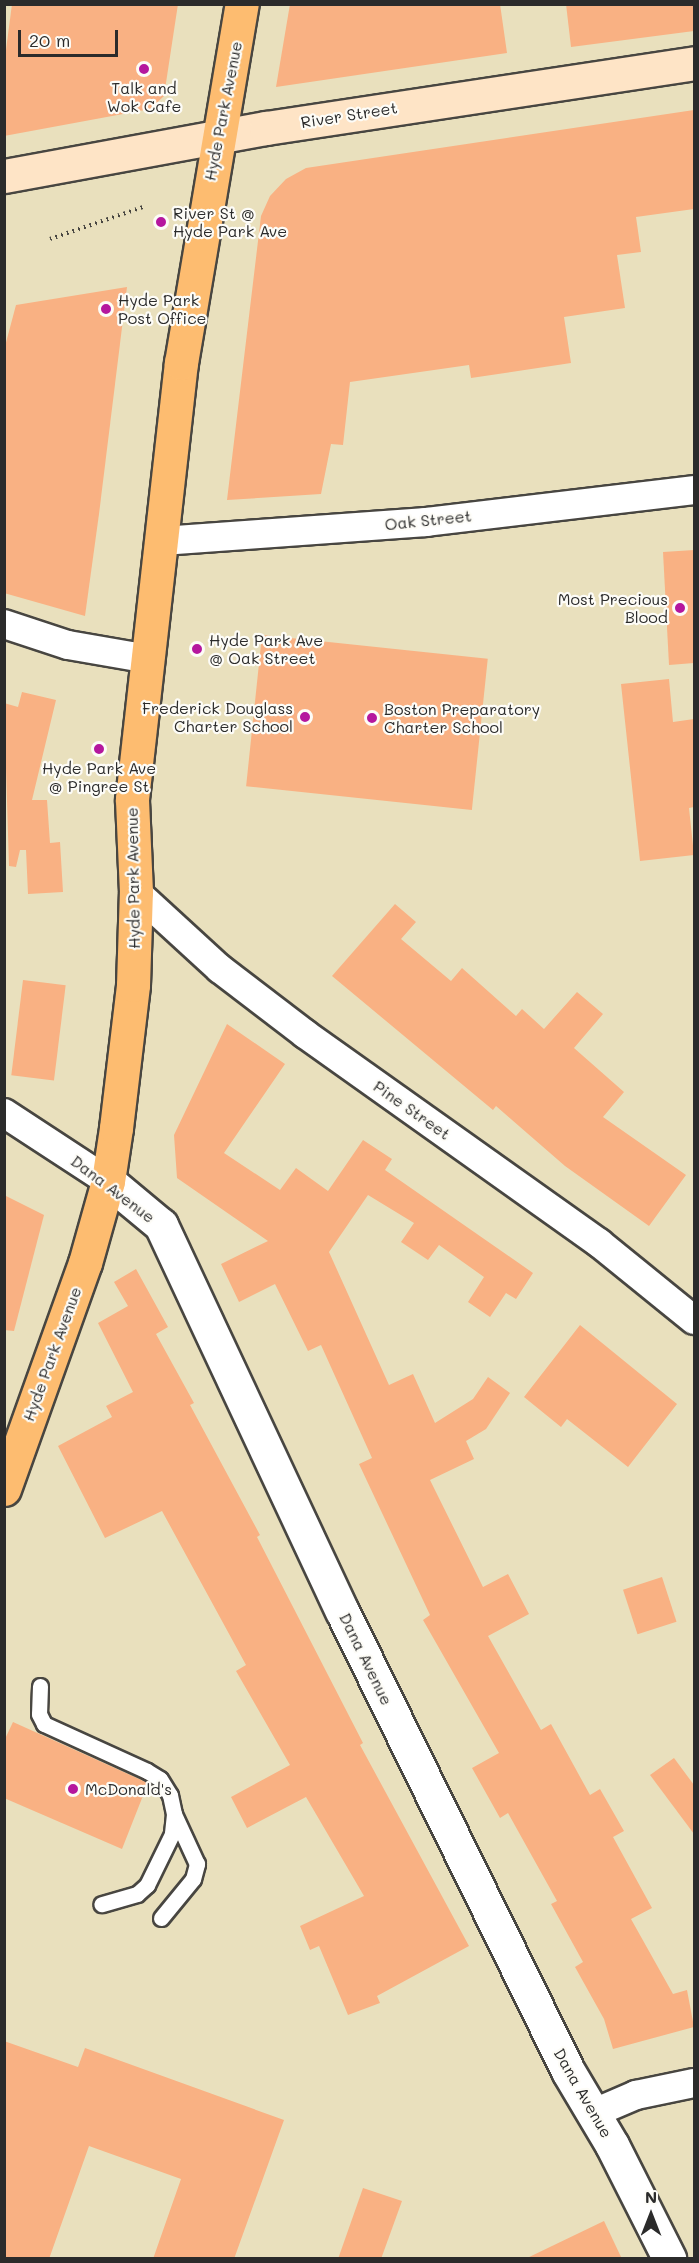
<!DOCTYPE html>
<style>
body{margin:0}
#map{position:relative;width:699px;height:2263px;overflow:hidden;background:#e9e0bd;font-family:Mali,sans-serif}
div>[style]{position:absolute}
.building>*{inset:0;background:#f9b183;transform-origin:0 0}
.path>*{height:4px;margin-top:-2px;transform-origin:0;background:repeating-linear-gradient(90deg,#484641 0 1.5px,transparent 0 6px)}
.roads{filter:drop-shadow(2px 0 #484641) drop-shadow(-2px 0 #484641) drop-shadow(0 2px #484641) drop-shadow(0 -2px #484641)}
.service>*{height:15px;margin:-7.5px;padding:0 7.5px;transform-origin:7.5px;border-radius:7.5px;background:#fff}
.minor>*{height:28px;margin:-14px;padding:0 14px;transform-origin:14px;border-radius:14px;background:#fff}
.tertiary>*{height:33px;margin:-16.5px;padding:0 16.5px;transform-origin:16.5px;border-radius:16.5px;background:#fff}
.secondary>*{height:33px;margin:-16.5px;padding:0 16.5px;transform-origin:16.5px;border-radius:16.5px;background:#fee4c6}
.primary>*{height:33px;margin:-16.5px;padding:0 16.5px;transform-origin:16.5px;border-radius:16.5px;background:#fdbc70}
.dots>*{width:16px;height:16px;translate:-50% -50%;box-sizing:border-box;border:3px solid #fdfcf7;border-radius:50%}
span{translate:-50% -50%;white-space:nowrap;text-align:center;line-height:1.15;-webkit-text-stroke:4.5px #fdfcf7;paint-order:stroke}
.poi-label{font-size:16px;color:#2b2b2b}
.left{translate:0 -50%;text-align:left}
.right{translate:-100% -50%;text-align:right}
.street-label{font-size:16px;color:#2b2b2b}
.frame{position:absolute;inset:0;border:6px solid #2b2b2b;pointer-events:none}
.north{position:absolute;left:621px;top:2185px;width:60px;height:60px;-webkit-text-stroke:4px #fdfcf7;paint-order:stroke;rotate:0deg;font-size:16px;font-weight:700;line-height:24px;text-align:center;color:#2b2b2b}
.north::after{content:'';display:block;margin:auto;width:21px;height:27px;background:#2b2b2b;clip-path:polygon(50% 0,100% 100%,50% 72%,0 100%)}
.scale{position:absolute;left:18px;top:30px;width:100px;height:27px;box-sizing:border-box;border:3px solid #2b2b2b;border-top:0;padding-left:8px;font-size:18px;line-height:21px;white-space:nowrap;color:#2b2b2b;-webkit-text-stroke:4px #fdfcf7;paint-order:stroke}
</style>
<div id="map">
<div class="building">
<div style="clip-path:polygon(12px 4px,178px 4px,164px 96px,150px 109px,4px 136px,4px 65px)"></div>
<div style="clip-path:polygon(290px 4px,500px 4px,507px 53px,276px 87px)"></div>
<div style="clip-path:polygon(566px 4px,694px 4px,694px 31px,571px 47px)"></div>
<div style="clip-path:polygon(694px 110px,694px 209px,636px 217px,641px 252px,617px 255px,625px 308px,564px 317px,571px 363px,471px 378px,469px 365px,350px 382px,343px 445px,331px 444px,321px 494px,227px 500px,261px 216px,270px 196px,286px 179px,306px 168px)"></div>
<div style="clip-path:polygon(127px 287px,99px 514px,85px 616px,4px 593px,4px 350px,16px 305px)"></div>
<div style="clip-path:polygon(694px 550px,694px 663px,669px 665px,663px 552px)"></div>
<div style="left:262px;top:635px;width:227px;height:152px;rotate:6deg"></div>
<div style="clip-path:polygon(669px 679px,673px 722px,694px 719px,694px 807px,689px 808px,694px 855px,640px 861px,621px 684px)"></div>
<div style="clip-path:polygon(22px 692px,56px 700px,32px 800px,47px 800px,50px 843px,60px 842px,63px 892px,28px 894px,26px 850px,20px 850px,16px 867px,9px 866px,4px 703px,18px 707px)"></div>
<div style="clip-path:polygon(395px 904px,416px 922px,401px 939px,451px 981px,462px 968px,516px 1016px,522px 1009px,544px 1029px,577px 992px,603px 1014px,574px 1048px,624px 1092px,603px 1117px,686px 1175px,649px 1226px,565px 1166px,496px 1106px,493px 1110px,332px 976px)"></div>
<div style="left:23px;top:980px;width:43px;height:96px;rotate:7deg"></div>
<div style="clip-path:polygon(227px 1024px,285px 1064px,224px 1153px,280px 1190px,296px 1168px,328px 1191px,363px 1140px,392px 1159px,385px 1170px,533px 1273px,516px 1299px,506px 1293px,490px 1317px,468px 1302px,484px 1277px,439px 1245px,428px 1260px,401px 1242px,414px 1223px,368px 1195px,329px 1252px,389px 1385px,413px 1374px,435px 1423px,473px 1399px,488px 1377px,510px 1393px,486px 1429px,466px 1441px,474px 1459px,430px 1480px,483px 1587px,508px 1574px,529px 1614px,488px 1636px,541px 1730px,551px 1724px,590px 1795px,600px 1789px,624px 1831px,613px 1837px,652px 1908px,631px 1919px,673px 1994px,687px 1990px,694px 2027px,613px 2049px,604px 2019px,575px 1967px,583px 1962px,551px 1904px,557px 1901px,508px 1813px,500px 1818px,472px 1768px,499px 1753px,423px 1620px,430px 1615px,359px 1464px,372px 1458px,321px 1345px,308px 1351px,275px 1284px,239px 1302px,221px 1264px,268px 1241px,177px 1178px,174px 1135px)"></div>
<div style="clip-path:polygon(4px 1195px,44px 1215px,14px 1331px,4px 1330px)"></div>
<div style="clip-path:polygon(136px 1269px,168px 1327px,156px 1334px,194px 1403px,190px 1405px,260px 1535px,257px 1537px,363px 1743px,360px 1745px,469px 1946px,377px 1996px,380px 2003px,348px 2015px,319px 1946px,310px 1950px,300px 1926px,364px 1896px,306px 1797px,247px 1828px,231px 1797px,290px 1765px,236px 1671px,246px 1665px,162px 1511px,105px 1538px,58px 1446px,112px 1417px,106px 1406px,133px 1392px,98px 1323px,128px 1306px,114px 1282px)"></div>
<div style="clip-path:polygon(580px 1325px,677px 1404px,628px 1467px,567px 1419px,561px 1427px,524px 1397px)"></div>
<div style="left:662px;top:1577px;width:47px;height:41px;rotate:72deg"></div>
<div style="clip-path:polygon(13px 1722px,148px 1783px,122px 1849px,4px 1798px,4px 1741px)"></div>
<div style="clip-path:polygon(674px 1758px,694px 1785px,694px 1834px,650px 1775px)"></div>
<div style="clip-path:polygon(4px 2041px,78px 2067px,85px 2048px,284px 2120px,234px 2259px,153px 2259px,181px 2179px,89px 2146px,49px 2259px,4px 2259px)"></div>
<div style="clip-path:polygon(363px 2188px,402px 2201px,381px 2259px,338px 2259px)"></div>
<div style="clip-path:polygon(604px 2221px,622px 2259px,525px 2259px)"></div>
</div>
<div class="path">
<div style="left:50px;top:239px;width:98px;rotate:-19deg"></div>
</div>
<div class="roads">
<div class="service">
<div style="left:40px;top:1686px;width:28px;rotate:92deg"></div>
<div style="left:39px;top:1714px;width:11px;rotate:63deg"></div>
<div style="left:44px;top:1724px;width:113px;rotate:24.5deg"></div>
<div style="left:147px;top:1771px;width:15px;rotate:32deg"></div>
<div style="left:160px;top:1779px;width:19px;rotate:58deg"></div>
<div style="left:170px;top:1795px;width:19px;rotate:78deg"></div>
<div style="left:174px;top:1814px;width:20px;rotate:96deg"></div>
<div style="left:172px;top:1834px;width:57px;rotate:116.1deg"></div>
<div style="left:147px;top:1885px;width:13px;rotate:138deg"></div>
<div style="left:137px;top:1894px;width:37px;rotate:164deg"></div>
<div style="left:161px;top:1918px;width:50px;rotate:-50.6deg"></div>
<div style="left:193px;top:1879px;width:16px;rotate:-75deg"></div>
<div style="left:197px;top:1864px;width:55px;rotate:-114.7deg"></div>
</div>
<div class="minor">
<div style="left:162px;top:541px;width:265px;rotate:-4.1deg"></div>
<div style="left:426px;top:522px;width:270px;rotate:-6.8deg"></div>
<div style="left:4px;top:624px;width:67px;rotate:18.2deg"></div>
<div style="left:68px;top:645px;width:82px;rotate:9.8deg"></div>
<div style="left:136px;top:892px;width:114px;rotate:42.5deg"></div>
<div style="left:220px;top:969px;width:107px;rotate:37.4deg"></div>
<div style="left:305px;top:1034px;width:361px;rotate:35.4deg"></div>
<div style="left:599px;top:1243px;width:122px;rotate:39deg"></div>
<div style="left:4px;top:1113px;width:124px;rotate:33.2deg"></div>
<div style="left:594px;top:2113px;width:46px;rotate:-23.2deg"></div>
<div style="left:636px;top:2095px;width:59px;rotate:-11.7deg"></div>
</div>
<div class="tertiary">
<div style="left:108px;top:1181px;width:69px;rotate:39.7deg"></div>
<div style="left:161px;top:1225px;width:426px;rotate:64.9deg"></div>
<div style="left:342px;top:1611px;width:513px;rotate:63.83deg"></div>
<div style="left:568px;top:2071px;width:86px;rotate:59.3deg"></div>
<div style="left:612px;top:2145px;width:127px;rotate:63.2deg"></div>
</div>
<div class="secondary">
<div style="left:4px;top:176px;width:266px;rotate:-10.4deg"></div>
<div style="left:266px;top:128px;width:433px;rotate:-8.6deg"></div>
</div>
<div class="primary">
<div style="left:4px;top:1489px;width:240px;rotate:-70.3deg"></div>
<div style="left:85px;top:1263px;width:85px;rotate:-74.3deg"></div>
<div style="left:108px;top:1181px;width:54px;rotate:-81.4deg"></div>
<div style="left:116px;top:1128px;width:144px;rotate:-83.2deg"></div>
<div style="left:133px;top:985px;width:93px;rotate:-88.2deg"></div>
<div style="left:136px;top:892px;width:93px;rotate:-92.5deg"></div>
<div style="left:132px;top:799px;width:439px;rotate:-83.6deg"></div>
<div style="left:181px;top:363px;width:364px;rotate:-80.4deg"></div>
</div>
</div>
<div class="dots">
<div style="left:144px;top:69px;background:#b5179e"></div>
<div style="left:161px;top:222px;background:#b5179e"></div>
<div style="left:106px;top:309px;background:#b5179e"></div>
<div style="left:680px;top:608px;background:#b5179e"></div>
<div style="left:197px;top:649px;background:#b5179e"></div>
<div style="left:305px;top:717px;background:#b5179e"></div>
<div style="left:372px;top:718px;background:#b5179e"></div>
<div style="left:99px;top:749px;background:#b5179e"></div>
<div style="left:73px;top:1789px;background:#b5179e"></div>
</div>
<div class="poi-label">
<span style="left:144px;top:97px">Talk and<br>Wok Cafe</span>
<span class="left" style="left:173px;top:222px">River St @<br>Hyde Park Ave</span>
<span class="left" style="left:118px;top:309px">Hyde Park<br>Post Office</span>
<span class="right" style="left:668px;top:608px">Most Precious<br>Blood</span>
<span class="left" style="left:209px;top:649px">Hyde Park Ave<br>@ Oak Street</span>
<span class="right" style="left:293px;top:717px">Frederick Douglass<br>Charter School</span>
<span class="left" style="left:384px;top:718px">Boston Preparatory<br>Charter School</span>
<span style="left:99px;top:777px">Hyde Park Ave<br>@ Pingree St</span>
<span class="left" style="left:85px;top:1789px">McDonald's</span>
</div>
<div class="street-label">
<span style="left:223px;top:111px;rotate:-79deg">Hyde Park Avenue</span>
<span style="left:349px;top:115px;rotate:-9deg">River Street</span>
<span style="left:428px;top:520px;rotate:-6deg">Oak Street</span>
<span style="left:133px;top:878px;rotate:-91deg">Hyde Park Avenue</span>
<span style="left:412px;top:1110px;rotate:35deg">Pine Street</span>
<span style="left:113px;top:1189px;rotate:37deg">Dana Avenue</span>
<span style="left:52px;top:1354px;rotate:-70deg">Hyde Park Avenue</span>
<span style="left:366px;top:1659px;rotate:64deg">Dana Avenue</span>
<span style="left:583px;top:2093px;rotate:60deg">Dana Avenue</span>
</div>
<div class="frame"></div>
<div class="north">N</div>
<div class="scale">20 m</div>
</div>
